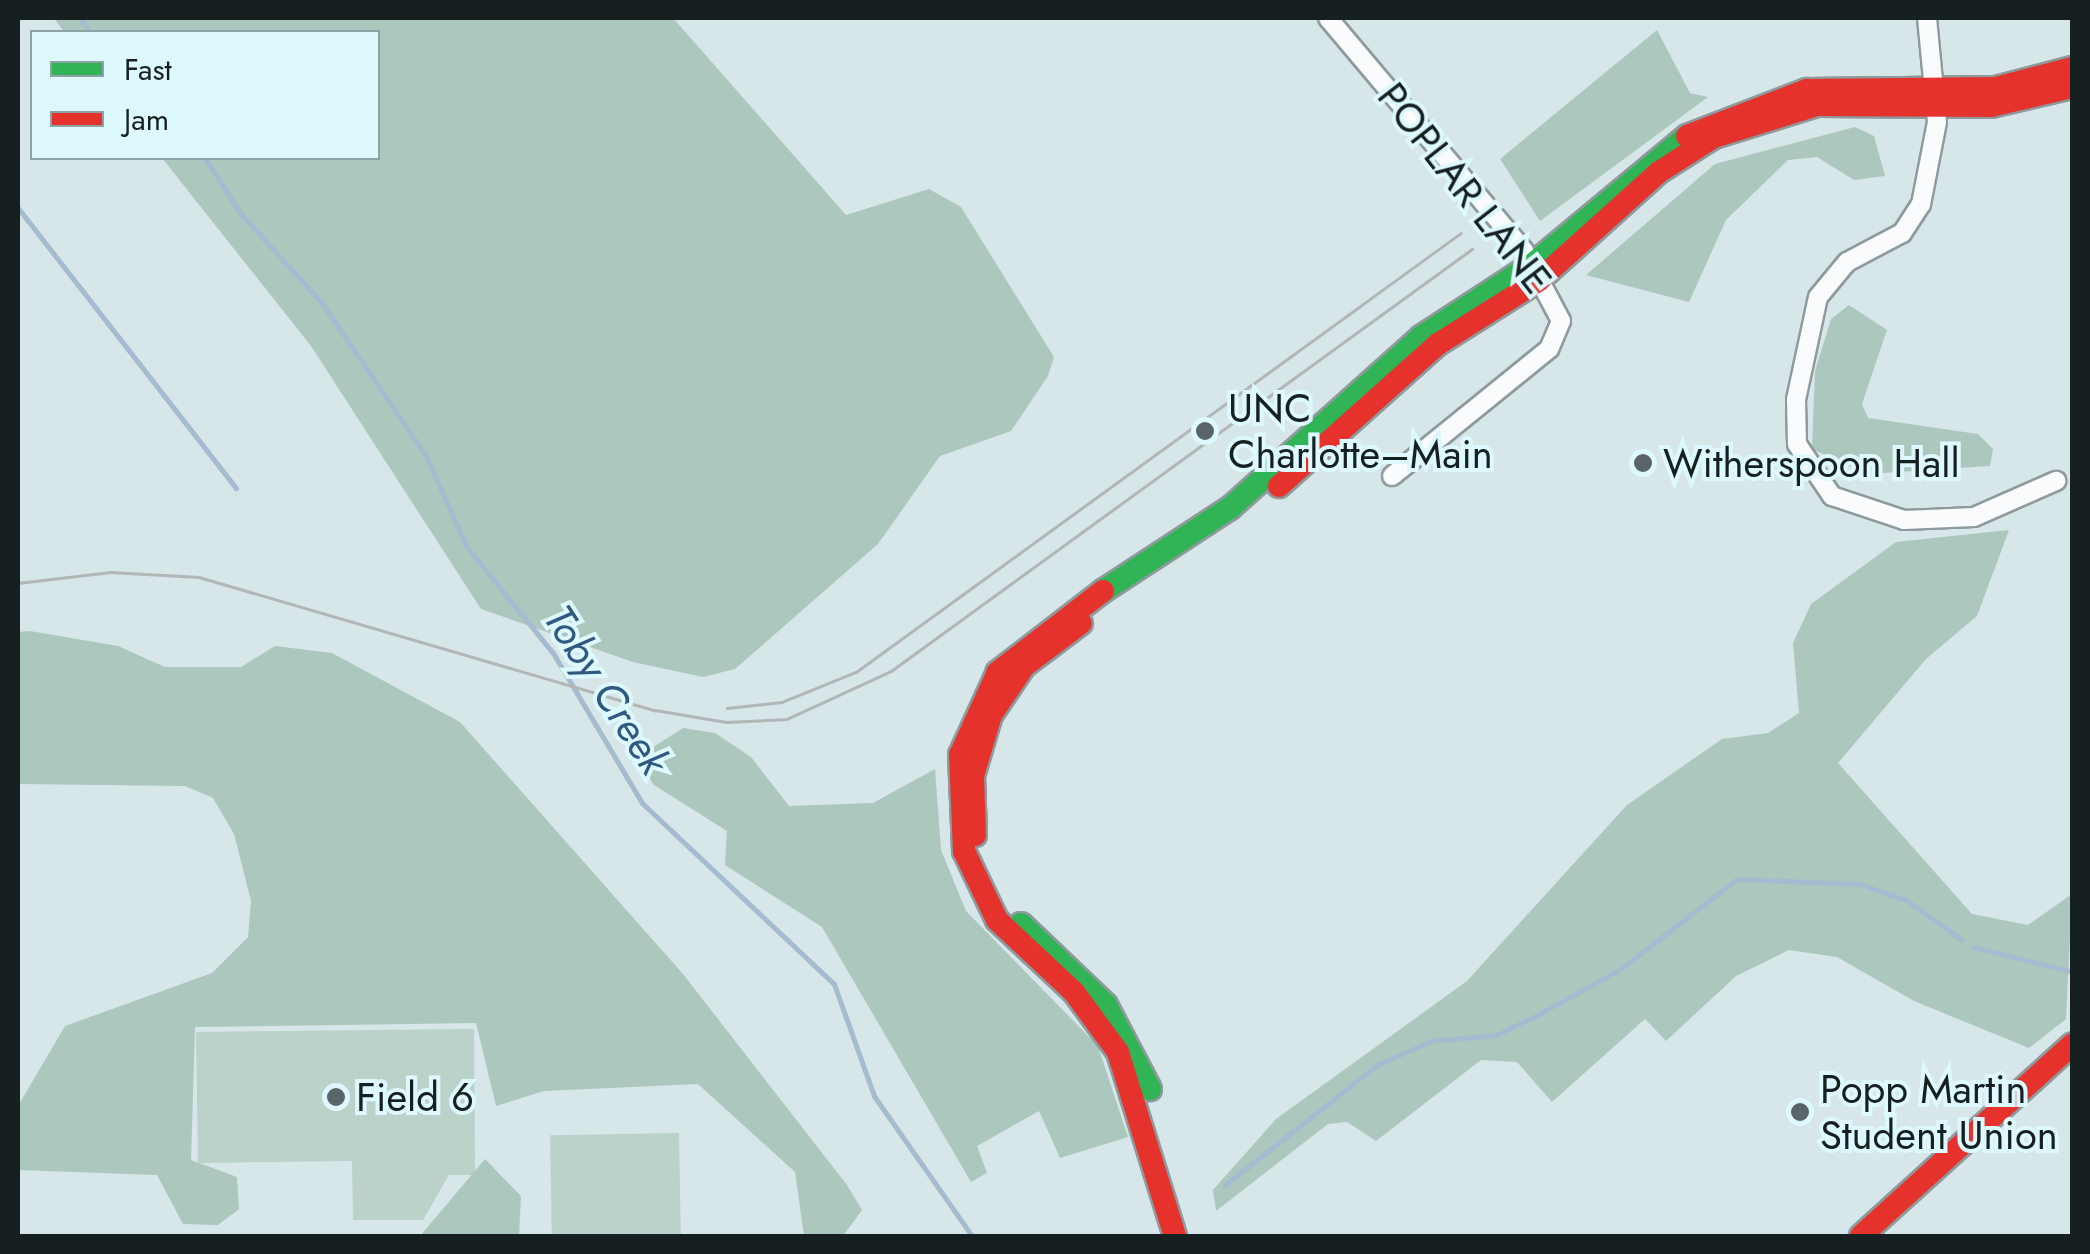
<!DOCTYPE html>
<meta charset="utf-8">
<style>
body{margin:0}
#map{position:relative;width:2090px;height:1254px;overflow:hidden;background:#d7e6e8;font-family:Jost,sans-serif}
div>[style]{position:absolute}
.green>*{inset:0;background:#bad2ca;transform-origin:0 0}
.forest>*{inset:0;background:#acc7bd}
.stream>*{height:5px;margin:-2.5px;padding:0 2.5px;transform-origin:2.5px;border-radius:2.5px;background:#a5bbd0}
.roads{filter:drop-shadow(2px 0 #8e9a9c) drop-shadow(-2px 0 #8e9a9c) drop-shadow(0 2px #8e9a9c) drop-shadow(0 -2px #8e9a9c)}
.street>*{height:18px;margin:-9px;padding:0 9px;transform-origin:9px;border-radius:9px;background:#f9fbfc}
.fast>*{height:22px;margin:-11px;padding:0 11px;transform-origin:11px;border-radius:11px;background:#30b455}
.jam>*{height:22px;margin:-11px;padding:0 11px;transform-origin:11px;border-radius:11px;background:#e5322d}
.tram>*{height:2.5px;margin:-1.25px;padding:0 1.25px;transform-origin:1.25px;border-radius:1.25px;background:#b3b6b7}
.dots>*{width:28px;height:28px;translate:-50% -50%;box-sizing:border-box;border:5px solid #ddf9fd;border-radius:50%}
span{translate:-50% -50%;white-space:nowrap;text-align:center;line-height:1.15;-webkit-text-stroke:8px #ddf9fd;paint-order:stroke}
.street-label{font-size:40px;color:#162021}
.poi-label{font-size:40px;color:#162021}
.left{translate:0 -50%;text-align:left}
.water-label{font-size:42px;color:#315880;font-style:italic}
.frame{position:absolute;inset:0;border:20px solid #162021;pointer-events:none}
.legend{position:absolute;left:30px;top:30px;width:350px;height:130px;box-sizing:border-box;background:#ddf9fd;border:2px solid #8da2a5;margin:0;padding:12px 18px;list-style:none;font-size:30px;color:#162021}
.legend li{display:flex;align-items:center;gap:20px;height:50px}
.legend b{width:50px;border:2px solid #8da2a5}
</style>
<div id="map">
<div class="green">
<div style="clip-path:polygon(474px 1029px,475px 1175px,449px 1175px,423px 1220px,353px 1220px,352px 1161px,198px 1163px,196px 1032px)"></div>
<div style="left:679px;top:1133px;width:103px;height:129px;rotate:89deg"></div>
</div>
<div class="forest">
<div style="clip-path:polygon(54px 18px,673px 18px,846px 215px,929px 189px,961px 207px,1054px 357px,1048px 376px,1011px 431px,940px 456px,878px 544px,735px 669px,703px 677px,633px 662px,481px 609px,311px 346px,162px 158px,378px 158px,378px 32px,64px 32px)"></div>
<div style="clip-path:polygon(1657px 30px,1690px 93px,1708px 97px,1540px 221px,1500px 159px)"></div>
<div style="clip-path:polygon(1855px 127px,1874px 136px,1885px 176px,1854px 180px,1817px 157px,1788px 160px,1726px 220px,1689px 302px,1586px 275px,1715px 164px)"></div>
<div style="clip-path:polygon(1849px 305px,1887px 330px,1862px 404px,1868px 418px,1978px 434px,1993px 449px,1990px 466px,1868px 474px,1812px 449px,1815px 371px,1831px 319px)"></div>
<div style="clip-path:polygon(2009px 530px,1977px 616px,1926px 659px,1838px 763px,1972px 914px,2028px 925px,2072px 894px,2066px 1019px,2029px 1048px,1914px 1001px,1837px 957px,1789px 950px,1736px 976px,1666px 1041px,1645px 1019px,1552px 1102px,1517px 1062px,1481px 1060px,1376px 1141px,1347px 1122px,1328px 1124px,1216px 1211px,1213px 1190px,1276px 1119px,1467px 981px,1627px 805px,1722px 739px,1768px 733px,1799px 713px,1793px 643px,1811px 604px,1896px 542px)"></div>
<div style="clip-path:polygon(30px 631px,118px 646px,165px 667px,241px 667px,275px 646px,332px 653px,460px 722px,683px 974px,847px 1185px,862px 1210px,843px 1236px,804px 1236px,795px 1172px,698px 1084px,544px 1091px,496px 1106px,476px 1023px,195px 1027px,191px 1160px,237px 1177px,239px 1209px,218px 1225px,183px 1224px,157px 1175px,18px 1170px,18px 1106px,65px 1026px,212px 973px,248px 937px,251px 901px,234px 834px,213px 798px,185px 786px,18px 784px,18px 632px)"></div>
<div style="clip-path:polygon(683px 728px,715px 733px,751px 757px,789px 806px,873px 803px,935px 769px,941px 850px,966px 911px,1098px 1046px,1128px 1137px,1060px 1158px,1039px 1111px,977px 1146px,987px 1173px,971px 1182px,822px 927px,725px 865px,727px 831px,654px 785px,636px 758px)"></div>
<div style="clip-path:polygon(485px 1159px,521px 1196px,519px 1236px,420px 1236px)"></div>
</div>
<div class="stream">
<div style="left:80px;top:18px;width:17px;rotate:54deg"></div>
<div style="left:205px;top:158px;width:67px;rotate:57.3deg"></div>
<div style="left:241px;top:214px;width:120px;rotate:47.7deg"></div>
<div style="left:322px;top:303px;width:185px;rotate:55.8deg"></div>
<div style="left:426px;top:456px;width:98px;rotate:66deg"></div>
<div style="left:466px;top:546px;width:138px;rotate:50.9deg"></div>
<div style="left:553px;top:653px;width:174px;rotate:59.3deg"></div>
<div style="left:642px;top:803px;width:264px;rotate:43.3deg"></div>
<div style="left:834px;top:984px;width:119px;rotate:70.3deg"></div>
<div style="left:874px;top:1096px;width:171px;rotate:55deg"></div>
<div style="left:18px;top:208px;width:355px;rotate:52.1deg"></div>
<div style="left:1974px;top:947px;width:101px;rotate:14.3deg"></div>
<div style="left:1225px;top:1185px;width:194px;rotate:-38.3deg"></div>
<div style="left:1377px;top:1065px;width:59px;rotate:-24deg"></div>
<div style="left:1431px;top:1041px;width:65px;rotate:-5.3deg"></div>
<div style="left:1496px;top:1035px;width:48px;rotate:-26deg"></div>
<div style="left:1539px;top:1014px;width:91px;rotate:-28.8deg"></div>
<div style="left:1619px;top:970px;width:149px;rotate:-37.6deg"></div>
<div style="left:1737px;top:879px;width:123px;rotate:2.3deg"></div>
<div style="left:1860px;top:884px;width:49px;rotate:19.2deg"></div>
<div style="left:1906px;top:900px;width:69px;rotate:35.5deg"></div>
</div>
<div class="roads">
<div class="street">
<div style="left:1328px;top:18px;width:304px;rotate:49.9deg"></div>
<div style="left:1524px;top:251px;width:79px;rotate:62.1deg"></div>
<div style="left:1561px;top:321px;width:30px;rotate:113deg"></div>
<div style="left:1549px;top:349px;width:202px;rotate:141deg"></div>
<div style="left:1927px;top:18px;width:104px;rotate:84.5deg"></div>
<div style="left:1937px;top:122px;width:84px;rotate:101deg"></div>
<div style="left:1921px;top:204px;width:35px;rotate:123deg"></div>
<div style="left:1902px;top:233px;width:62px;rotate:152.2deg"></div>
<div style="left:1847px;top:262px;width:45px;rotate:129.6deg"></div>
<div style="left:1818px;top:297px;width:105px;rotate:102.1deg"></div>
<div style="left:1796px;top:400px;width:44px;rotate:88.7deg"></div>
<div style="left:1797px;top:444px;width:63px;rotate:56.1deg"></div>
<div style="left:1832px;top:496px;width:76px;rotate:18.4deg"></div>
<div style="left:1904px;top:520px;width:70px;rotate:-2.5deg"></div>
<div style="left:1974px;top:517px;width:90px;rotate:-23.7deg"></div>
</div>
<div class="fast">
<div style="left:1103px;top:591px;width:152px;rotate:-33.2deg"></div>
<div style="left:1230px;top:508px;width:256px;rotate:-41.8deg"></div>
<div style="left:1421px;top:337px;width:134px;rotate:-33.1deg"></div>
<div style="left:1533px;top:264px;width:200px;rotate:-39.7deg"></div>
<div style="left:1021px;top:924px;width:117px;rotate:43.6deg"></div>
<div style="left:1106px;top:1005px;width:95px;rotate:62.4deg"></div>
</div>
<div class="jam">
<div style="left:1687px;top:136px;width:129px;rotate:-21deg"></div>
<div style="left:1807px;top:90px;width:189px;rotate:-0.6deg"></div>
<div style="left:1996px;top:88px;width:79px;rotate:-14.7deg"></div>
<div style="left:1279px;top:486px;width:213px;rotate:-41.8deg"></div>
<div style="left:1438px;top:344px;width:118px;rotate:-32.2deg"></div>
<div style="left:1538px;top:281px;width:163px;rotate:-42deg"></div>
<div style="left:1659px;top:172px;width:65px;rotate:-32.5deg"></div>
<div style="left:1714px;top:137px;width:108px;rotate:-17.3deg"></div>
<div style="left:1817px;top:105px;width:174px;rotate:0.3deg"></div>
<div style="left:1991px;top:106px;width:83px;rotate:-13.2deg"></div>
<div style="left:1103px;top:591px;width:133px;rotate:142.4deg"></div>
<div style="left:998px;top:672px;width:91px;rotate:114.6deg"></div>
<div style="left:960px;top:755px;width:96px;rotate:87.6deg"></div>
<div style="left:964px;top:851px;width:76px;rotate:64.4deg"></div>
<div style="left:997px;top:920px;width:105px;rotate:43.1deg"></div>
<div style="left:1074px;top:992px;width:74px;rotate:53.7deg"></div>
<div style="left:1118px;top:1052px;width:193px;rotate:72.8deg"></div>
<div style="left:975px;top:835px;width:59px;rotate:-91.9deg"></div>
<div style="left:973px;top:776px;width:64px;rotate:-73.6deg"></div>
<div style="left:991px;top:715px;width:59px;rotate:-56deg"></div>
<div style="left:1024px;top:666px;width:71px;rotate:-37deg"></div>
<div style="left:1861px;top:1236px;width:285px;rotate:-42.2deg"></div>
</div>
</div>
<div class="tram">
<div style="left:18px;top:583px;width:93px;rotate:-6.8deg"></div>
<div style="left:110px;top:572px;width:89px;rotate:3.2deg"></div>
<div style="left:199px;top:577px;width:475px;rotate:16.3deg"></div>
<div style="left:655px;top:710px;width:72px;rotate:9.6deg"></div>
<div style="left:726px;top:722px;width:61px;rotate:-2.8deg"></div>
<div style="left:787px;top:719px;width:115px;rotate:-24.8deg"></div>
<div style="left:891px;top:671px;width:718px;rotate:-35.99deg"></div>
<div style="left:727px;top:708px;width:55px;rotate:-6.2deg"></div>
<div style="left:782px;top:702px;width:80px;rotate:-22.1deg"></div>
<div style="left:856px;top:672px;width:747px;rotate:-35.97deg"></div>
</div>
<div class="dots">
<div style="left:1205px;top:431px;background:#5a6567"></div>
<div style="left:1643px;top:463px;background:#5a6567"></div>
<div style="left:336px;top:1097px;background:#5a6567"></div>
<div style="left:1800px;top:1112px;background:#5a6567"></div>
</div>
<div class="street-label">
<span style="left:1465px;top:188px;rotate:52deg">POPLAR LANE</span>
</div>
<div class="poi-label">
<span class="left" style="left:1228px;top:431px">UNC<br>Charlotte–Main</span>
<span class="left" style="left:1663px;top:463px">Witherspoon Hall</span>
<span class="left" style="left:1820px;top:1112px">Popp Martin<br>Student Union</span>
<span class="left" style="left:356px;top:1097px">Field 6</span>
</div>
<div class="water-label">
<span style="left:606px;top:690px;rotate:57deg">Toby Creek</span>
</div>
<div class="frame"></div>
<ul class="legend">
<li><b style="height:12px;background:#30b455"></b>Fast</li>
<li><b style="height:12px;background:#e5322d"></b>Jam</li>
</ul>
</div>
